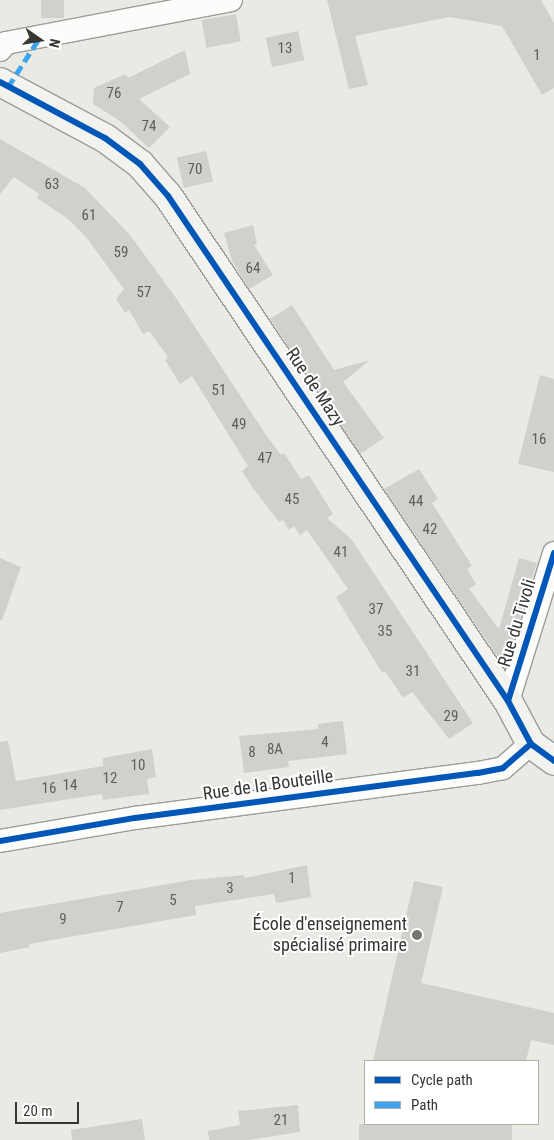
<!DOCTYPE html>
<meta charset="utf-8">
<style>
body{margin:0}
#map{position:relative;width:554px;height:1140px;overflow:hidden;background:#e9eae4;font-family:"Roboto Condensed",sans-serif}
div>[style]{position:absolute}
.building>*{inset:0;background:#d0d1cc;transform-origin:0 0}
.roads{filter:drop-shadow(1px 0 #9c9d99) drop-shadow(-1px 0 #9c9d99) drop-shadow(0 1px #9c9d99) drop-shadow(0 -1px #9c9d99)}
.street>*{height:22px;margin:-11px;padding:0 11px;transform-origin:11px;border-radius:11px;background:#fcfcfb}
.secondary>*{height:28px;margin:-14px;padding:0 14px;transform-origin:14px;border-radius:14px;background:#f2f3ee}
.quiet>*{height:5px;margin-top:-2.5px;transform-origin:0;background:repeating-linear-gradient(90deg,#3fa3eb 0 10px,transparent 0 15px)}
.cycleway>*{height:6px;margin:-3px;padding:0 3px;transform-origin:3px;border-radius:3px;background:#0057b8}
.dots>*{width:14px;height:14px;translate:-50% -50%;box-sizing:border-box;border:2px solid #fff;border-radius:50%}
span{translate:-50% -50%;white-space:nowrap;text-align:center;line-height:1.15;-webkit-text-stroke:4px #fff;paint-order:stroke}
.number-label{font-size:15px;color:#5c5e59}
.number-label span{-webkit-text-stroke-width:0}
.street-label{font-size:18px;color:#363733}
.poi-label{font-size:18px;color:#363733}
.right{translate:-100% -50%;text-align:right}
.legend{position:absolute;left:364px;top:1060px;width:175px;height:65px;box-sizing:border-box;background:#fff;border:1px solid #afafad;margin:0;padding:6px 9px;list-style:none;font-size:15px;color:#363733}
.legend li{display:flex;align-items:center;gap:10px;height:25px}
.legend b{width:25px;border:1px solid #afafad}
.north{position:absolute;left:15px;top:15px;width:50px;height:50px;-webkit-text-stroke:4px #fff;paint-order:stroke;rotate:103deg;font-size:14px;font-weight:700;line-height:20px;text-align:center;color:#363733}
.north::after{content:'';display:block;margin:auto;width:18px;height:22px;background:#363733;clip-path:polygon(50% 0,100% 100%,50% 72%,0 100%)}
.scale{position:absolute;left:15px;top:1102px;width:64px;height:22px;box-sizing:border-box;border:2px solid #363733;border-top:0;padding-left:6px;font-size:15px;line-height:18px;white-space:nowrap;color:#363733;-webkit-text-stroke:4px #fff;paint-order:stroke}
</style>
<div id="map">
<div class="building">
<div style="left:41px;top:0;width:23px;height:18px"></div>
<div style="clip-path:polygon(327px 0,541px 0,554px 23px,554px 88px,542px 95px,502px 26px,449px 17px,355px 36px,368px 85px,349px 89px)"></div>
<div style="left:236px;top:14px;width:28px;height:35px;rotate:80deg"></div>
<div style="left:298px;top:31px;width:30px;height:33px;rotate:78deg"></div>
<div style="clip-path:polygon(185px 50px,190px 74px,139px 99px,170px 127px,149px 148px,120px 121px,93px 104px,94px 88px,125px 74px,128px 78px)"></div>
<div style="clip-path:polygon(0 139px,85px 188px,130px 235px,176px 298px,266px 435px,281px 455px,284px 453px,301px 479px,309px 475px,333px 514px,327px 518px,352px 540px,473px 723px,449px 739px,412px 692px,403px 698px,385px 671px,382px 673px,336px 597px,348px 589px,307px 530px,300px 535px,294px 526px,289px 530px,283px 520px,279px 522px,252px 487px,242px 471px,248px 466px,192px 376px,180px 384px,165px 360px,168px 357px,149px 331px,143px 334px,129px 310px,125px 313px,116px 299px,124px 289px,86px 237px,68px 219px,37px 198px,39px 194px,14px 177px,0 194px)"></div>
<div style="left:206px;top:151px;width:31px;height:30px;rotate:77deg"></div>
<div style="clip-path:polygon(253px 225px,257px 244px,254px 245px,273px 275px,249px 289px,232px 261px,224px 233px)"></div>
<div style="clip-path:polygon(292px 305px,334px 370px,370px 360px,343px 382px,384px 438px,360px 454px,270px 319px)"></div>
<div style="clip-path:polygon(540px 375px,554px 379px,554px 472px,518px 464px)"></div>
<div style="clip-path:polygon(419px 469px,438px 499px,432px 503px,472px 566px,467px 569px,476px 584px,469px 589px,499px 629px,519px 558px,537px 563px,509px 652px,499px 659px,384px 489px)"></div>
<div style="clip-path:polygon(0 558px,21px 567px,2px 620px,0 620px)"></div>
<div style="clip-path:polygon(343px 721px,347px 754px,288px 761px,289px 767px,244px 773px,239px 736px,318px 729px,318px 724px)"></div>
<div style="clip-path:polygon(8px 741px,16px 781px,103px 766px,103px 758px,152px 749px,156px 777px,147px 779px,149px 794px,103px 800px,102px 794px,0 810px,0 742px)"></div>
<div style="clip-path:polygon(307px 865px,311px 897px,276px 903px,274px 894px,195px 906px,196px 915px,29px 944px,30px 947px,0 953px,0 913px,191px 880px,244px 875px,245px 878px)"></div>
<div style="clip-path:polygon(414px 881px,443px 887px,421px 983px,554px 1013px,554px 1045px,531px 1040px,526px 1061px,373px 1061px)"></div>
<div style="clip-path:polygon(298px 1105px,300px 1132px,249px 1140px,209px 1140px,208px 1131px,240px 1125px,238px 1111px)"></div>
<div style="clip-path:polygon(142px 1119px,145px 1140px,72px 1140px,71px 1130px)"></div>
<div style="left:359px;top:1124px;width:153px;height:16px"></div>
</div>
<div class="roads">
<div class="street">
<div style="left:0;top:50px;width:9px;rotate:-49deg"></div>
<div style="left:6px;top:43px;width:229px;rotate:-10.8deg"></div>
<div style="left:508px;top:701px;width:155px;rotate:-72.7deg"></div>
<div style="left:0;top:841px;width:137px;rotate:-9.7deg"></div>
<div style="left:135px;top:818px;width:346px;rotate:-7.5deg"></div>
<div style="left:478px;top:773px;width:25px;rotate:-11deg"></div>
<div style="left:503px;top:768px;width:37px;rotate:-41deg"></div>
</div>
<div class="secondary">
<div style="left:0;top:82px;width:119px;rotate:28.1deg"></div>
<div style="left:105px;top:138px;width:44px;rotate:36.6deg"></div>
<div style="left:140px;top:164px;width:43px;rotate:48.8deg"></div>
<div style="left:168px;top:196px;width:609px;rotate:56.05deg"></div>
<div style="left:508px;top:701px;width:49px;rotate:61.9deg"></div>
<div style="left:531px;top:744px;width:29px;rotate:36deg"></div>
</div>
</div>
<div class="quiet">
<div style="left:8px;top:87px;width:59px;rotate:-57.4deg"></div>
</div>
<div class="cycleway">
<div style="left:0;top:82px;width:119px;rotate:28.1deg"></div>
<div style="left:105px;top:138px;width:44px;rotate:36.6deg"></div>
<div style="left:140px;top:164px;width:43px;rotate:48.8deg"></div>
<div style="left:168px;top:196px;width:609px;rotate:56.05deg"></div>
<div style="left:508px;top:701px;width:49px;rotate:61.9deg"></div>
<div style="left:531px;top:744px;width:29px;rotate:36deg"></div>
<div style="left:508px;top:701px;width:155px;rotate:-72.7deg"></div>
<div style="left:0;top:841px;width:137px;rotate:-9.7deg"></div>
<div style="left:135px;top:818px;width:346px;rotate:-7.5deg"></div>
<div style="left:478px;top:773px;width:25px;rotate:-11deg"></div>
<div style="left:503px;top:768px;width:37px;rotate:-41deg"></div>
</div>
<div class="dots">
<div style="left:417px;top:935px;background:#757671"></div>
</div>
<div class="number-label">
<span style="left:285px;top:49px">13</span>
<span style="left:537px;top:56px">1</span>
<span style="left:114px;top:94px">76</span>
<span style="left:149px;top:127px">74</span>
<span style="left:195px;top:170px">70</span>
<span style="left:52px;top:185px">63</span>
<span style="left:89px;top:216px">61</span>
<span style="left:121px;top:253px">59</span>
<span style="left:253px;top:269px">64</span>
<span style="left:144px;top:293px">57</span>
<span style="left:219px;top:391px">51</span>
<span style="left:239px;top:425px">49</span>
<span style="left:539px;top:440px">16</span>
<span style="left:265px;top:459px">47</span>
<span style="left:292px;top:500px">45</span>
<span style="left:416px;top:502px">44</span>
<span style="left:430px;top:530px">42</span>
<span style="left:341px;top:553px">41</span>
<span style="left:376px;top:610px">37</span>
<span style="left:385px;top:632px">35</span>
<span style="left:413px;top:672px">31</span>
<span style="left:451px;top:717px">29</span>
<span style="left:325px;top:743px">4</span>
<span style="left:275px;top:750px">8A</span>
<span style="left:252px;top:753px">8</span>
<span style="left:138px;top:766px">10</span>
<span style="left:110px;top:779px">12</span>
<span style="left:70px;top:786px">14</span>
<span style="left:49px;top:789px">16</span>
<span style="left:292px;top:879px">1</span>
<span style="left:230px;top:889px">3</span>
<span style="left:173px;top:901px">5</span>
<span style="left:120px;top:908px">7</span>
<span style="left:63px;top:920px">9</span>
<span style="left:281px;top:1121px">21</span>
</div>
<div class="street-label">
<span style="left:315px;top:387px;rotate:56deg">Rue de Mazy</span>
<span style="left:517px;top:623px;rotate:-73deg">Rue du Tivoli</span>
<span style="left:268px;top:785px;rotate:-8deg">Rue de la Bouteille</span>
</div>
<div class="poi-label">
<span class="right" style="left:407px;top:935px">École d'enseignement<br>spécialisé primaire</span>
</div>
<ul class="legend">
<li><b style="height:6px;background:#0057b8"></b>Cycle path</li>
<li><b style="height:6px;background:#3fa3eb"></b>Path</li>
</ul>
<div class="north">N</div>
<div class="scale">20 m</div>
</div>
